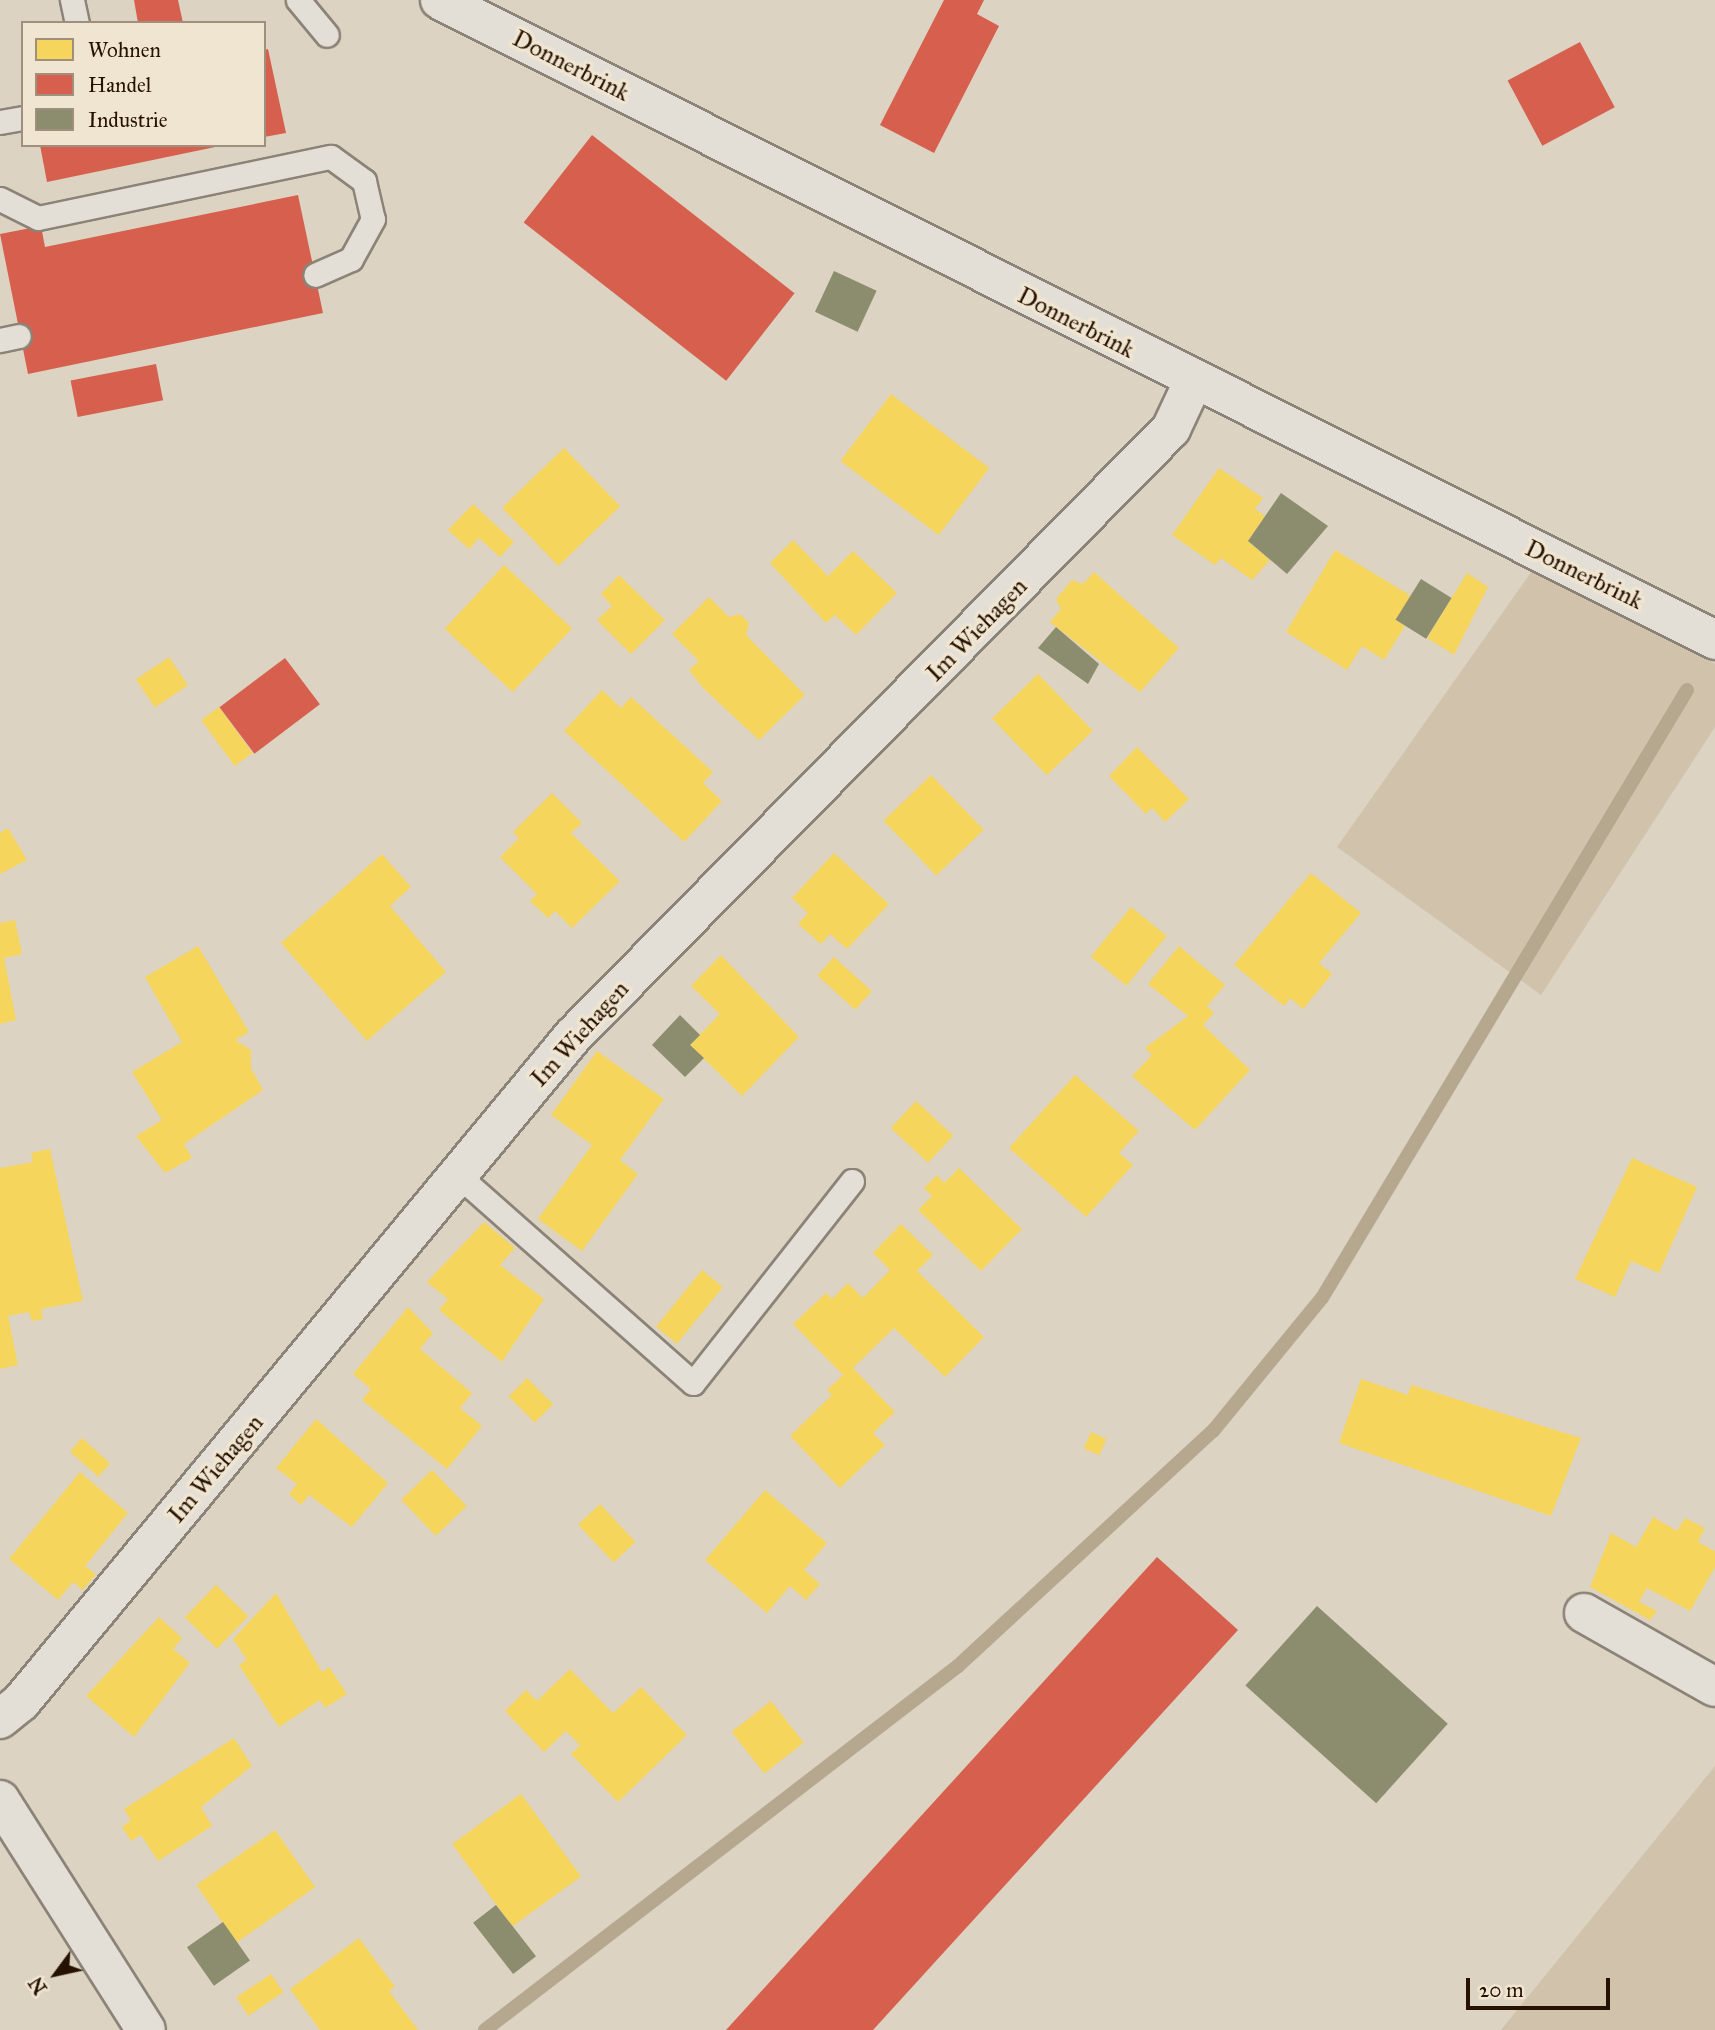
<!DOCTYPE html>
<style>
body{margin:0}
#map{position:relative;width:1715px;height:2030px;overflow:hidden;background:#dcd3c2;font-family:"IM FELL Great Primer",serif}
div>[style]{position:absolute}
.green>*{inset:0;background:#d0c2ab}
.homes>*{inset:0;background:#f6d55c;transform-origin:0 0}
.shops>*{inset:0;background:#d6604d;transform-origin:0 0}
.industry>*{inset:0;background:#8c8c6e;transform-origin:0 0}
.stream>*{height:14px;margin:-7px;padding:0 7px;transform-origin:7px;border-radius:7px;background:#b6a78f}
.roads{filter:drop-shadow(2px 0 #8c8378) drop-shadow(-2px 0 #8c8378) drop-shadow(0 2px #8c8378) drop-shadow(0 -2px #8c8378)}
.service>*{height:23px;margin:-11.5px;padding:0 11.5px;transform-origin:11.5px;border-radius:11.5px;background:#e4dfd6}
.minor>*{height:38px;margin:-19px;padding:0 19px;transform-origin:19px;border-radius:19px;background:#e4dfd6}
.tertiary>*{height:38px;margin:-19px;padding:0 19px;transform-origin:19px;border-radius:19px;background:#e4dfd6}
span{translate:-50% -50%;white-space:nowrap;text-align:center;line-height:1.15;-webkit-text-stroke:7px #efe5d0;paint-order:stroke}
.street-label{font-size:24px;color:#271100}
.legend{position:absolute;left:21px;top:21px;width:245px;height:126px;box-sizing:border-box;background:#efe5d0;border:2px solid #9f907d;margin:0;padding:9px 12px;list-style:none;font-size:21px;color:#271100}
.legend li{display:flex;align-items:center;gap:14px;height:35px}
.legend b{width:35px;border:2px solid #9f907d}
.north{position:absolute;left:21px;top:1939px;width:70px;height:70px;-webkit-text-stroke:5px #efe5d0;paint-order:stroke;rotate:237deg;font-size:19px;font-weight:700;line-height:28px;text-align:center;color:#271100}
.north::after{content:'';display:block;margin:auto;width:24px;height:32px;background:#271100;clip-path:polygon(50% 0,100% 100%,50% 72%,0 100%)}
.scale{position:absolute;left:1466px;top:1978px;width:144px;height:32px;box-sizing:border-box;border:4px solid #271100;border-top:0;padding-left:9px;font-size:21px;line-height:24px;white-space:nowrap;color:#271100;-webkit-text-stroke:5px #efe5d0;paint-order:stroke}
</style>
<div id="map">
<div class="green">
<div style="clip-path:polygon(1532px 571px,1715px 664px,1715px 727px,1541px 995px,1337px 847px)"></div>
<div style="clip-path:polygon(1715px 1766px,1715px 2030px,1501px 2030px)"></div>
</div>
<div class="homes">
<div style="left:891px;top:394px;width:123px;height:84px;rotate:37deg"></div>
<div style="left:564px;top:448px;width:81px;height:86px;rotate:46deg"></div>
<div style="clip-path:polygon(1219px 468px,1263px 498px,1255px 509px,1265px 516px,1248px 541px,1270px 560px,1252px 580px,1221px 558px,1215px 565px,1172px 535px)"></div>
<div style="clip-path:polygon(473px 504px,514px 542px,500px 557px,479px 538px,469px 549px,448px 530px)"></div>
<div style="clip-path:polygon(793px 540px,828px 576px,853px 551px,897px 593px,856px 635px,835px 615px,826px 623px,770px 563px)"></div>
<div style="clip-path:polygon(1335px 550px,1411px 596px,1396px 620px,1405px 626px,1384px 660px,1362px 646px,1347px 670px,1286px 632px)"></div>
<div style="left:504px;top:565px;width:93px;height:87px;rotate:43deg"></div>
<div style="clip-path:polygon(1094px 572px,1179px 648px,1140px 692px,1050px 622px,1061px 609px,1056px 599px,1072px 580px,1083px 584px)"></div>
<div style="clip-path:polygon(1467px 573px,1488px 587px,1454px 655px,1427px 638px)"></div>
<div style="clip-path:polygon(619px 575px,665px 620px,631px 654px,597px 620px,612px 606px,601px 594px)"></div>
<div style="clip-path:polygon(709px 597px,729px 617px,740px 614px,749px 623px,746px 635px,805px 695px,759px 740px,703px 688px,689px 670px,699px 661px,672px 634px)"></div>
<div style="left:169px;top:657px;width:34px;height:40px;rotate:56deg"></div>
<div style="left:1038px;top:674px;width:79px;height:64px;rotate:46deg"></div>
<div style="clip-path:polygon(602px 690px,621px 708px,631px 697px,713px 772px,703px 783px,722px 801px,684px 842px,564px 731px)"></div>
<div style="left:219px;top:707px;width:57px;height:22px;rotate:54deg"></div>
<div style="clip-path:polygon(1137px 747px,1189px 799px,1165px 822px,1152px 808px,1146px 814px,1109px 776px)"></div>
<div style="left:931px;top:775px;width:76px;height:66px;rotate:46deg"></div>
<div style="clip-path:polygon(552px 793px,582px 823px,571px 833px,620px 881px,572px 928px,555px 911px,548px 918px,530px 901px,537px 894px,500px 857px,519px 838px,513px 832px)"></div>
<div style="clip-path:polygon(8px 828px,27px 860px,0 874px,0 833px)"></div>
<div style="clip-path:polygon(834px 853px,889px 904px,847px 949px,830px 934px,821px 944px,798px 924px,808px 913px,792px 898px)"></div>
<div style="clip-path:polygon(382px 854px,411px 887px,390px 906px,446px 972px,367px 1041px,281px 943px)"></div>
<div style="clip-path:polygon(1311px 873px,1361px 913px,1319px 963px,1332px 974px,1303px 1009px,1290px 998px,1284px 1006px,1234px 965px)"></div>
<div style="left:1131px;top:907px;width:46px;height:64px;rotate:39deg"></div>
<div style="clip-path:polygon(15px 920px,22px 954px,4px 958px,16px 1020px,0 1024px,0 923px)"></div>
<div style="clip-path:polygon(198px 946px,249px 1032px,235px 1040px,251px 1050px,251px 1068px,263px 1090px,184px 1144px,192px 1158px,165px 1173px,136px 1136px,162px 1120px,132px 1072px,182px 1042px,145px 977px)"></div>
<div style="clip-path:polygon(1179px 946px,1225px 985px,1207px 1006px,1214px 1013px,1203px 1025px,1250px 1070px,1195px 1130px,1132px 1076px,1152px 1055px,1145px 1048px,1188px 1016px,1148px 984px)"></div>
<div style="clip-path:polygon(721px 955px,799px 1037px,742px 1096px,690px 1045px,720px 1014px,691px 986px)"></div>
<div style="left:834px;top:957px;width:51px;height:25px;rotate:42deg"></div>
<div style="clip-path:polygon(597px 1051px,664px 1099px,620px 1160px,638px 1174px,582px 1251px,538px 1219px,592px 1145px,551px 1115px)"></div>
<div style="clip-path:polygon(1075px 1075px,1139px 1131px,1119px 1153px,1133px 1165px,1086px 1217px,1009px 1148px)"></div>
<div style="left:916px;top:1101px;width:51px;height:37px;rotate:43deg"></div>
<div style="clip-path:polygon(50px 1149px,83px 1301px,41px 1309px,43px 1319px,32px 1321px,29px 1312px,8px 1316px,18px 1365px,0 1369px,0 1168px,33px 1162px,31px 1153px)"></div>
<div style="clip-path:polygon(1632px 1158px,1697px 1187px,1659px 1273px,1631px 1261px,1615px 1297px,1575px 1279px)"></div>
<div style="clip-path:polygon(959px 1168px,1022px 1229px,981px 1271px,918px 1210px,932px 1196px,924px 1188px,937px 1175px,944px 1183px)"></div>
<div style="clip-path:polygon(484px 1222px,515px 1248px,500px 1265px,544px 1299px,502px 1362px,439px 1310px,448px 1299px,427px 1282px)"></div>
<div style="clip-path:polygon(901px 1224px,933px 1255px,917px 1271px,984px 1337px,945px 1377px,894px 1328px,853px 1368px,895px 1412px,873px 1433px,885px 1445px,840px 1488px,790px 1436px,832px 1395px,827px 1390px,843px 1375px,793px 1324px,826px 1293px,832px 1299px,848px 1283px,863px 1298px,890px 1270px,873px 1253px)"></div>
<div style="left:702px;top:1270px;width:27px;height:73px;rotate:39deg"></div>
<div style="clip-path:polygon(408px 1307px,433px 1333px,420px 1349px,472px 1393px,460px 1408px,482px 1426px,447px 1469px,362px 1400px,371px 1389px,353px 1374px)"></div>
<div style="left:527px;top:1378px;width:37px;height:26px;rotate:45deg"></div>
<div style="clip-path:polygon(1361px 1379px,1408px 1395px,1411px 1385px,1581px 1438px,1551px 1516px,1339px 1443px)"></div>
<div style="clip-path:polygon(316px 1419px,388px 1483px,352px 1527px,309px 1495px,301px 1505px,289px 1494px,297px 1484px,276px 1468px)"></div>
<div style="left:1091px;top:1432px;width:17px;height:18px;rotate:24deg"></div>
<div style="left:82px;top:1438px;width:38px;height:18px;rotate:42deg"></div>
<div style="left:432px;top:1470px;width:50px;height:43px;rotate:46deg"></div>
<div style="clip-path:polygon(80px 1472px,128px 1513px,85px 1566px,96px 1574px,83px 1590px,73px 1582px,58px 1600px,9px 1559px)"></div>
<div style="clip-path:polygon(765px 1490px,827px 1543px,804px 1570px,820px 1584px,806px 1600px,790px 1586px,767px 1613px,705px 1560px)"></div>
<div style="left:600px;top:1504px;width:52px;height:30px;rotate:47deg"></div>
<div style="clip-path:polygon(1653px 1517px,1677px 1531px,1685px 1518px,1705px 1528px,1698px 1542px,1715px 1551px,1715px 1567px,1690px 1611px,1647px 1588px,1639px 1602px,1657px 1611px,1650px 1620px,1590px 1587px,1611px 1533px,1636px 1547px)"></div>
<div style="left:216px;top:1585px;width:45px;height:45px;rotate:44deg"></div>
<div style="clip-path:polygon(276px 1593px,322px 1672px,329px 1667px,347px 1694px,325px 1708px,320px 1700px,279px 1727px,239px 1665px,247px 1660px,233px 1639px)"></div>
<div style="clip-path:polygon(159px 1617px,182px 1638px,173px 1649px,190px 1663px,134px 1737px,86px 1696px)"></div>
<div style="clip-path:polygon(570px 1669px,613px 1713px,641px 1687px,687px 1735px,618px 1802px,571px 1754px,580px 1745px,566px 1731px,544px 1752px,505px 1711px,526px 1690px,537px 1701px)"></div>
<div style="left:771px;top:1701px;width:53px;height:50px;rotate:52deg"></div>
<div style="clip-path:polygon(234px 1738px,252px 1766px,201px 1807px,212px 1826px,158px 1861px,141px 1835px,131px 1841px,122px 1827px,131px 1820px,124px 1809px)"></div>
<div style="left:521px;top:1794px;width:102px;height:85px;rotate:54deg"></div>
<div style="left:275px;top:1830px;width:70px;height:96px;rotate:55deg"></div>
<div style="clip-path:polygon(359px 1938px,395px 1987px,389px 1991px,418px 2030px,320px 2030px,290px 1989px)"></div>
<div style="left:271px;top:1974px;width:22px;height:42px;rotate:56deg"></div>
</div>
<div class="shops">
<div style="clip-path:polygon(134px 0,178px 0,183px 23px,138px 23px)"></div>
<div style="clip-path:polygon(944px 0,984px 0,977px 14px,999px 26px,934px 153px,880px 125px)"></div>
<div style="left:1580px;top:42px;width:74px;height:82px;rotate:62deg"></div>
<div style="clip-path:polygon(268px 49px,286px 133px,264px 137px,264px 50px)"></div>
<div style="left:592px;top:135px;width:257px;height:111px;rotate:38deg"></div>
<div style="clip-path:polygon(40px 145px,220px 145px,220px 146px,47px 182px)"></div>
<div style="clip-path:polygon(298px 195px,323px 313px,28px 374px,0 234px,41px 226px,45px 247px)"></div>
<div style="left:156px;top:364px;width:37px;height:87px;rotate:79deg"></div>
<div style="left:285px;top:658px;width:58px;height:82px;rotate:53deg"></div>
<div style="clip-path:polygon(1157px 1557px,1238px 1630px,873px 2030px,726px 2030px)"></div>
</div>
<div class="industry">
<div style="left:834px;top:271px;width:47px;height:45px;rotate:25deg"></div>
<div style="clip-path:polygon(1281px 493px,1328px 526px,1287px 574px,1248px 541px)"></div>
<div style="left:1421px;top:579px;width:36px;height:48px;rotate:32deg"></div>
<div style="clip-path:polygon(1056px 627px,1099px 664px,1088px 684px,1038px 648px)"></div>
<div style="clip-path:polygon(680px 1015px,700px 1035px,690px 1045px,704px 1058px,685px 1077px,652px 1045px)"></div>
<div style="left:1317px;top:1606px;width:176px;height:107px;rotate:42deg"></div>
<div style="left:496px;top:1905px;width:65px;height:29px;rotate:52deg"></div>
<div style="left:223px;top:1922px;width:47px;height:44px;rotate:55deg"></div>
</div>
<div class="stream">
<div style="left:485px;top:2030px;width:597px;rotate:-37.58deg"></div>
<div style="left:958px;top:1666px;width:347px;rotate:-42.7deg"></div>
<div style="left:1213px;top:1431px;width:172px;rotate:-50.7deg"></div>
<div style="left:1322px;top:1298px;width:709px;rotate:-59.02deg"></div>
</div>
<div class="roads">
<div class="service">
<div style="left:72px;top:0;width:24px;rotate:78deg"></div>
<div style="left:298px;top:0;width:45px;rotate:50.4deg"></div>
<div style="left:0;top:122px;width:23px;rotate:-10deg"></div>
<div style="left:0;top:199px;width:42px;rotate:26.6deg"></div>
<div style="left:38px;top:218px;width:299px;rotate:-11.8deg"></div>
<div style="left:331px;top:157px;width:41px;rotate:36deg"></div>
<div style="left:364px;top:181px;width:39px;rotate:77deg"></div>
<div style="left:373px;top:219px;width:46px;rotate:118.8deg"></div>
<div style="left:351px;top:259px;width:39px;rotate:156deg"></div>
<div style="left:0;top:340px;width:19px;rotate:-12deg"></div>
<div style="left:460px;top:1177px;width:311px;rotate:41.5deg"></div>
<div style="left:693px;top:1383px;width:257px;rotate:-51.8deg"></div>
</div>
<div class="minor">
<div style="left:440px;top:0;width:1427px;rotate:26.65deg"></div>
<div style="left:1584px;top:1613px;width:150px;rotate:29.5deg"></div>
<div style="left:0;top:1719px;width:27px;rotate:-39deg"></div>
<div style="left:21px;top:1702px;width:865px;rotate:-50.35deg"></div>
<div style="left:573px;top:1036px;width:852px;rotate:-45.43deg"></div>
<div style="left:1171px;top:429px;width:52px;rotate:-64.9deg"></div>
</div>
<div class="tertiary">
<div style="left:0;top:1800px;width:272px;rotate:57.6deg"></div>
</div>
</div>
<div class="street-label">
<span style="left:571px;top:66px;rotate:27deg">Donnerbrink</span>
<span style="left:1076px;top:323px;rotate:27deg">Donnerbrink</span>
<span style="left:1584px;top:575px;rotate:26deg">Donnerbrink</span>
<span style="left:977px;top:630px;rotate:-46deg">Im Wiehagen</span>
<span style="left:580px;top:1034px;rotate:-48deg">Im Wiehagen</span>
<span style="left:216px;top:1469px;rotate:-50deg">Im Wiehagen</span>
</div>
<ul class="legend">
<li><b style="height:19px;background:#f6d55c"></b>Wohnen</li>
<li><b style="height:19px;background:#d6604d"></b>Handel</li>
<li><b style="height:19px;background:#8c8c6e"></b>Industrie</li>
</ul>
<div class="north">N</div>
<div class="scale">20 m</div>
</div>
